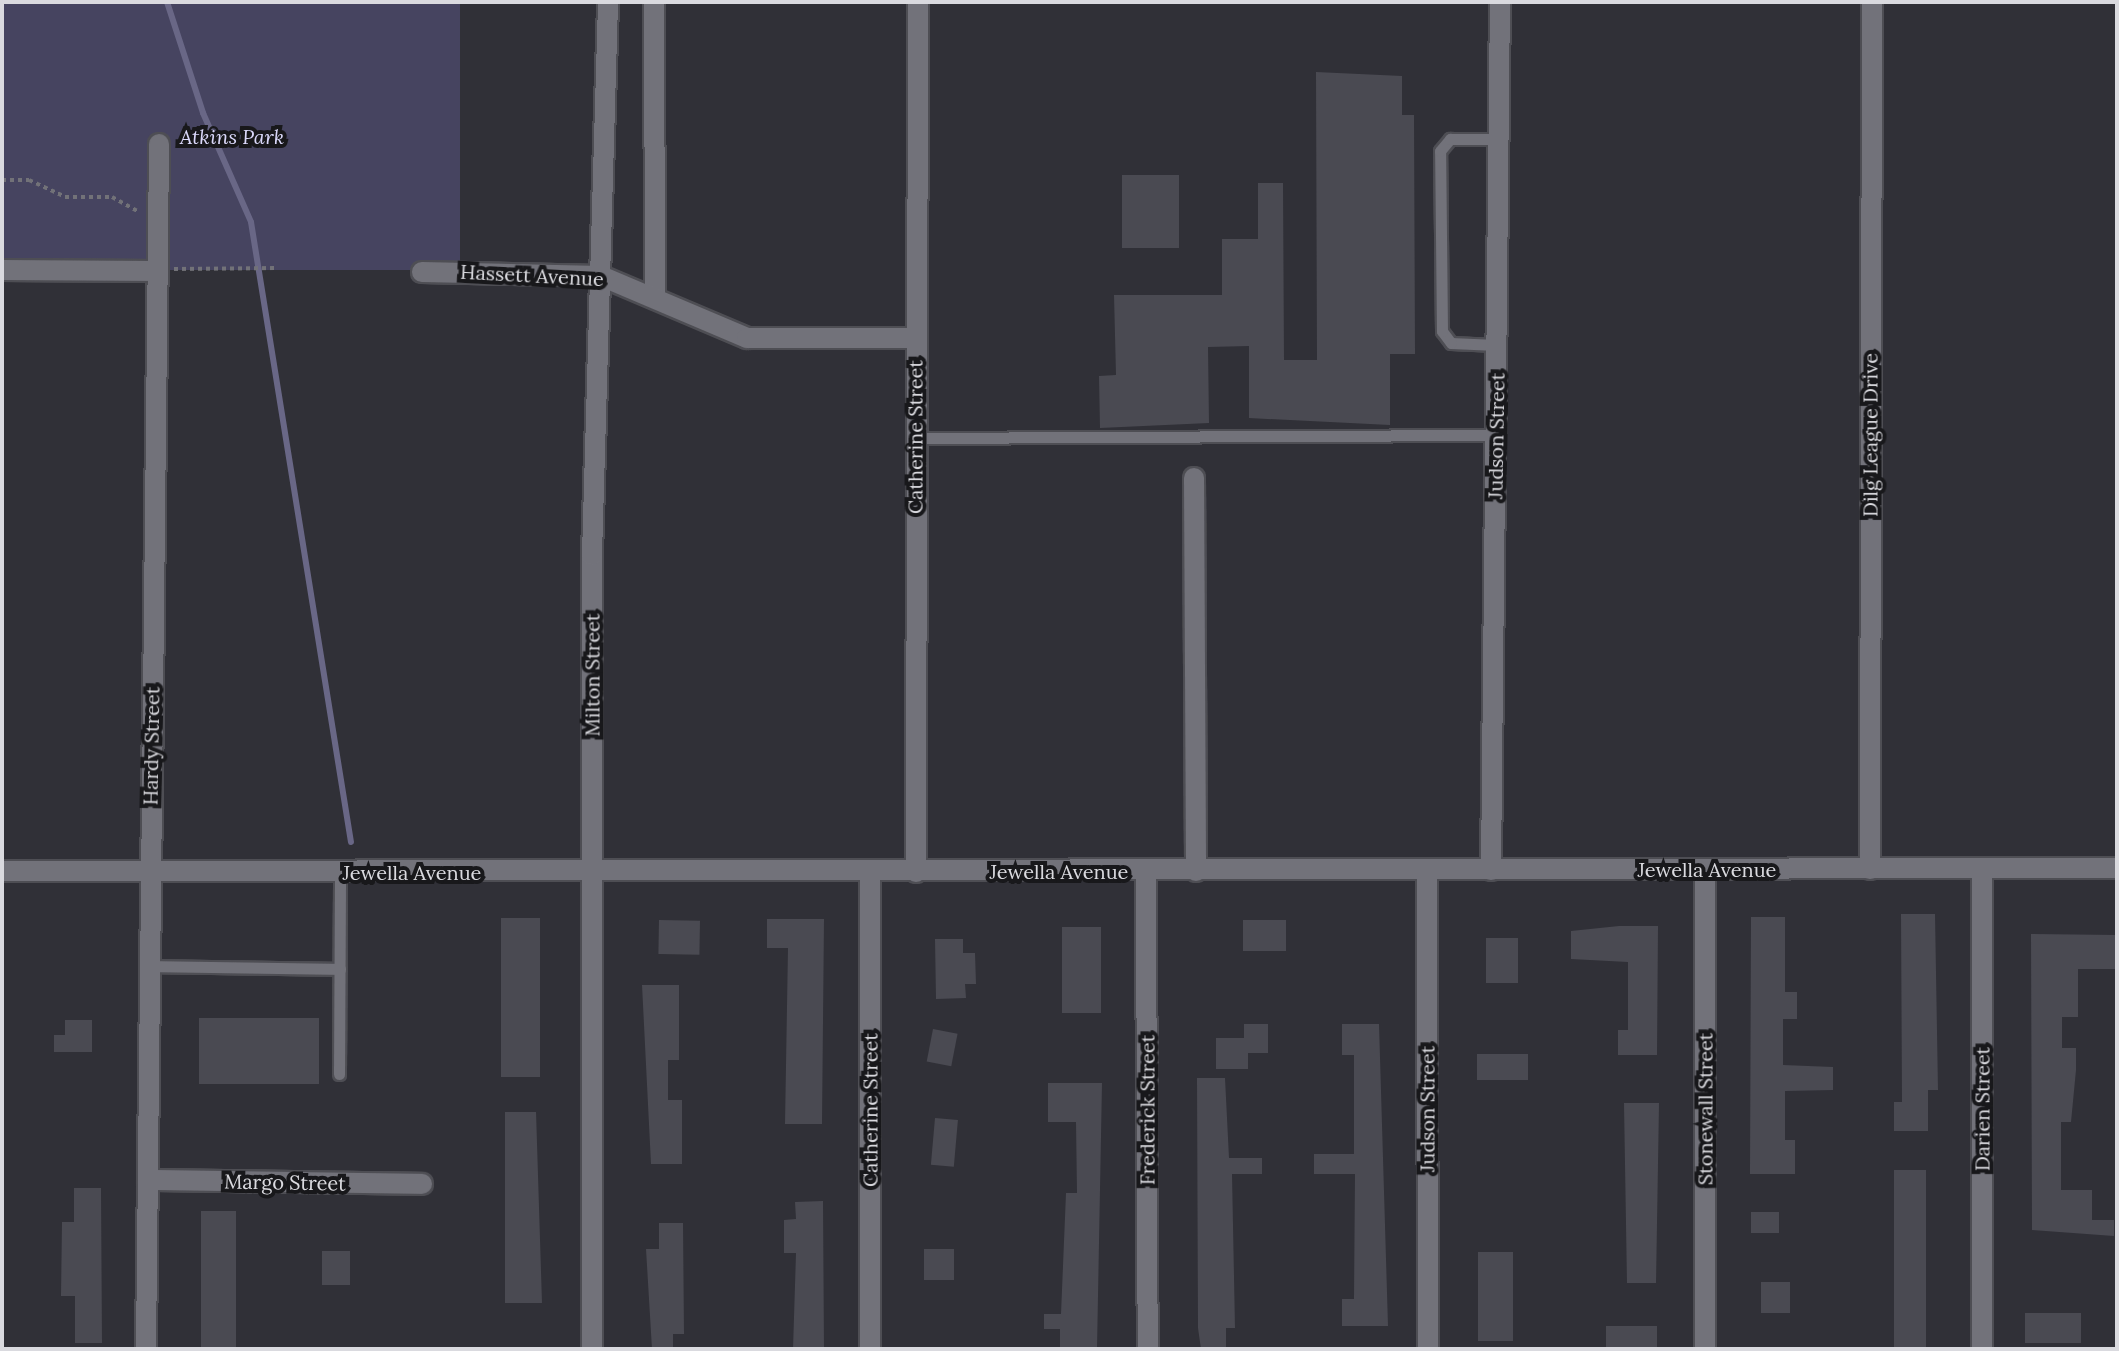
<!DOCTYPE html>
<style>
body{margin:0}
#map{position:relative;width:2119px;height:1351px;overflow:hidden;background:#303037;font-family:Lora,serif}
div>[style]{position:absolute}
.green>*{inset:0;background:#464460;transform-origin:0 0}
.stream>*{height:6px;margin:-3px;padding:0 3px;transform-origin:3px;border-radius:3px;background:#696786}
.building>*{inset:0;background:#4a4a52;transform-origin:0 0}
.path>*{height:4px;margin-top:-2px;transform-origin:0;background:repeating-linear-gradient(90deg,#727278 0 4px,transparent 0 8px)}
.roads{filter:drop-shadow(2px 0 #4e4e54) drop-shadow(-2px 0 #4e4e54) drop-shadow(0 2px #4e4e54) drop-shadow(0 -2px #4e4e54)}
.service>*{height:11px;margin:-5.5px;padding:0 5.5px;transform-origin:5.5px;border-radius:5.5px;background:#72727a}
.minor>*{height:20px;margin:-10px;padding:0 10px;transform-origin:10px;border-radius:10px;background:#72727a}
.secondary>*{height:20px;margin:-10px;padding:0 10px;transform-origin:10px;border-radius:10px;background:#72727a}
span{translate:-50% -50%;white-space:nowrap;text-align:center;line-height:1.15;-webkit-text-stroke:8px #18181b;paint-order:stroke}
.park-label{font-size:20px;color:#dbd9fb;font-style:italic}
.street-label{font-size:20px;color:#dadadf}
.frame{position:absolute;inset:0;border:4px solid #dadadf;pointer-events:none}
</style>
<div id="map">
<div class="green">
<div style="left:2px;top:2px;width:458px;height:268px"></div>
</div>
<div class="stream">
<div style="left:167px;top:2px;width:117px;rotate:72deg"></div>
<div style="left:203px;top:113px;width:119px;rotate:66.2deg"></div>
<div style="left:251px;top:222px;width:628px;rotate:80.84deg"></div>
</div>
<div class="building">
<div style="clip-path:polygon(1316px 72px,1402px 76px,1402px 115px,1414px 115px,1415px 354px,1390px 354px,1390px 425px,1249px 418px,1249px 346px,1208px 347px,1209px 423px,1100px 428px,1099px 376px,1116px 375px,1114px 295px,1222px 295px,1222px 239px,1258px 239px,1258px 183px,1283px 183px,1284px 360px,1317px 360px)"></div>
<div style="left:1122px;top:175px;width:57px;height:73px"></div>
<div style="clip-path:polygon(1901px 914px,1935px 914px,1938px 1090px,1928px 1090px,1928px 1131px,1894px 1131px,1894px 1102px,1902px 1102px)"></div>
<div style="clip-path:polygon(1751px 917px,1785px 917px,1785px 992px,1797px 992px,1797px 1019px,1783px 1019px,1783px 1065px,1833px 1067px,1833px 1090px,1785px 1091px,1785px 1140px,1795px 1140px,1795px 1174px,1750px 1174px)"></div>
<div style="left:540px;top:918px;width:159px;height:39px;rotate:90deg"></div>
<div style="clip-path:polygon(767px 919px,824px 919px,822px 1124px,785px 1124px,788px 948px,767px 948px)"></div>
<div style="left:659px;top:920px;width:41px;height:34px;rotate:1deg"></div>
<div style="left:1243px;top:920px;width:43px;height:31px"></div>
<div style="clip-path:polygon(1619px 926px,1658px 926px,1657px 1055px,1618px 1055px,1618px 1030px,1628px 1030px,1628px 962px,1571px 959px,1571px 931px)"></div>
<div style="left:1062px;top:927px;width:39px;height:86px"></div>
<div style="clip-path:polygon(2031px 934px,2117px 935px,2117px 969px,2078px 969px,2078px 1017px,2062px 1017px,2062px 1048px,2076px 1048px,2076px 1070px,2071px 1122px,2061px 1122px,2061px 1190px,2092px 1190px,2092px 1220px,2114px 1220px,2114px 1236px,2032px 1230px)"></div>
<div style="left:1486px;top:938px;width:32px;height:45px"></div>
<div style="clip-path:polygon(935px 939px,963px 939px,963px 953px,975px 953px,976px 984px,965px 984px,966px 998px,936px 999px)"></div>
<div style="clip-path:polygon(642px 985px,679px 985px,679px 1060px,668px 1060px,668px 1100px,682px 1100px,682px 1164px,651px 1164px)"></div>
<div style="left:199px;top:1018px;width:120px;height:66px"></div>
<div style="clip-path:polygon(65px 1020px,92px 1020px,92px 1052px,54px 1052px,54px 1035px,65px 1035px)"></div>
<div style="clip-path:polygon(1244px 1024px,1268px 1024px,1268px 1053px,1248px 1053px,1248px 1069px,1216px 1069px,1216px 1038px,1244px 1038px)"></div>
<div style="clip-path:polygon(1342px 1024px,1379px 1024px,1388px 1326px,1342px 1326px,1342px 1299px,1354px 1299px,1355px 1174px,1314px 1174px,1314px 1154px,1354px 1154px,1354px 1055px,1342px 1055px)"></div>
<div style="left:933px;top:1029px;width:25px;height:33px;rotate:11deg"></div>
<div style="left:1477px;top:1054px;width:51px;height:26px"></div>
<div style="clip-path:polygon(1197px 1078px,1225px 1078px,1229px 1158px,1262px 1158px,1262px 1174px,1232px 1174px,1235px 1328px,1226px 1328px,1226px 1349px,1201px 1349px,1198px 1328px)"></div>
<div style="clip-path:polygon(1048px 1083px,1102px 1083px,1097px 1349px,1060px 1349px,1060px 1329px,1044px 1329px,1044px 1314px,1061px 1314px,1066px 1193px,1077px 1193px,1076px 1122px,1048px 1122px)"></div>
<div style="clip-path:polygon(1624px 1103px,1659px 1103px,1656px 1283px,1627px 1283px)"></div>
<div style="clip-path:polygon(505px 1112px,536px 1112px,542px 1303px,505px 1303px)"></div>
<div style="left:935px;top:1118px;width:23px;height:47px;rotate:5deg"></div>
<div style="left:1894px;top:1170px;width:32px;height:179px"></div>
<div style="clip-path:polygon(74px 1188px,101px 1188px,102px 1343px,75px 1343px,75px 1296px,61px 1296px,62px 1222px,74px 1222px)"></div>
<div style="clip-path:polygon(823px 1201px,824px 1349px,793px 1349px,796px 1253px,784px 1253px,784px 1220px,796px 1219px,795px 1202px)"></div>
<div style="left:201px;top:1211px;width:35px;height:138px"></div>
<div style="left:1751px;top:1212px;width:28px;height:21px"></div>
<div style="clip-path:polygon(659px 1223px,683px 1223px,684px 1334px,673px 1334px,673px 1349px,652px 1349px,646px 1249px,659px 1249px)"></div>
<div style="left:924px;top:1249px;width:30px;height:31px"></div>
<div style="left:322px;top:1251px;width:28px;height:34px"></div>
<div style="left:1478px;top:1252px;width:35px;height:89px"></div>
<div style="left:1761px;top:1282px;width:29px;height:31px"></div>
<div style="left:2025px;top:1313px;width:56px;height:30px"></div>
<div style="left:1606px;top:1326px;width:51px;height:23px"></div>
</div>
<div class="path">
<div style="left:2px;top:180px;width:27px"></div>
<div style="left:29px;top:180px;width:40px;rotate:25deg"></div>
<div style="left:65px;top:197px;width:47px"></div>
<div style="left:112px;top:197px;width:31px;rotate:29deg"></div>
<div style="left:174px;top:269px;width:101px;rotate:-0.6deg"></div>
</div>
<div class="roads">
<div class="service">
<div style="left:1496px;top:345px;width:45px;rotate:-177.5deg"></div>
<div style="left:1451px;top:343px;width:15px;rotate:-127deg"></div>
<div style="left:1442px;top:331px;width:180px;rotate:-90.6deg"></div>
<div style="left:1440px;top:151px;width:16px;rotate:-50deg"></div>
<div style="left:1450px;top:139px;width:48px"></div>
<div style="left:915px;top:438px;width:580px;rotate:-0.3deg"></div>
<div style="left:149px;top:966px;width:191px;rotate:0.9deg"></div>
<div style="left:339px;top:1074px;width:202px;rotate:-89.7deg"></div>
</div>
<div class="minor">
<div style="left:654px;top:2px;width:295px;rotate:89.8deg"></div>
<div style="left:2px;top:270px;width:154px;rotate:0.4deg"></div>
<div style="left:422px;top:272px;width:179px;rotate:1.3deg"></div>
<div style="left:601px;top:276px;width:159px;rotate:23deg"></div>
<div style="left:747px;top:338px;width:169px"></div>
<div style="left:1194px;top:478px;width:393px;rotate:89.7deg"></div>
<div style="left:1982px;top:868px;width:481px;rotate:90deg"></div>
<div style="left:1705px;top:869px;width:480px;rotate:90deg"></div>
<div style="left:1870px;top:869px;width:867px;rotate:-89.87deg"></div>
<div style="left:1427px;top:870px;width:479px;rotate:89.9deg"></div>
<div style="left:1491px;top:870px;width:868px;rotate:-89.41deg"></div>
<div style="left:1146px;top:871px;width:478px;rotate:89.8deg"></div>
<div style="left:916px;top:872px;width:870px;rotate:-89.87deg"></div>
<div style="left:148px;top:1180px;width:274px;rotate:0.8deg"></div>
<div style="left:146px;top:1349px;width:1205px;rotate:-89.38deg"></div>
<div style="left:592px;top:1349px;width:794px;rotate:-90deg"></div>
<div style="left:592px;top:555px;width:553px;rotate:-88.34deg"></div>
<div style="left:870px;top:1349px;width:477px;rotate:-90deg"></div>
</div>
<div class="secondary">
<div style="left:2px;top:871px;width:2115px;rotate:-0.08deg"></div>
</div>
</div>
<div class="park-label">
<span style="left:232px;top:136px">Atkins Park</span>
</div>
<div class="street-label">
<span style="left:532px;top:275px;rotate:3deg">Hassett Avenue</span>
<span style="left:1870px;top:435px;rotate:-90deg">Dilg League Drive</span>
<span style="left:1496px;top:436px;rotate:-89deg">Judson Street</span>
<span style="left:915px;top:437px;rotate:-90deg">Catherine Street</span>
<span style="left:592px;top:675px;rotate:-90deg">Milton Street</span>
<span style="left:151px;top:746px;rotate:-89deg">Hardy Street</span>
<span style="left:1707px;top:869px">Jewella Avenue</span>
<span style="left:1059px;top:871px">Jewella Avenue</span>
<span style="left:412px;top:872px">Jewella Avenue</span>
<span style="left:1427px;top:1109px;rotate:-90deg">Judson Street</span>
<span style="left:1705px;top:1109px;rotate:-90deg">Stonewall Street</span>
<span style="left:1982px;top:1109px;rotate:-90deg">Darien Street</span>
<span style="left:870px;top:1110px;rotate:-90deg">Catherine Street</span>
<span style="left:1147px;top:1110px;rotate:-90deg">Frederick Street</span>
<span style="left:285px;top:1182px;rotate:1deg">Margo Street</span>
</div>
<div class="frame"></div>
</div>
